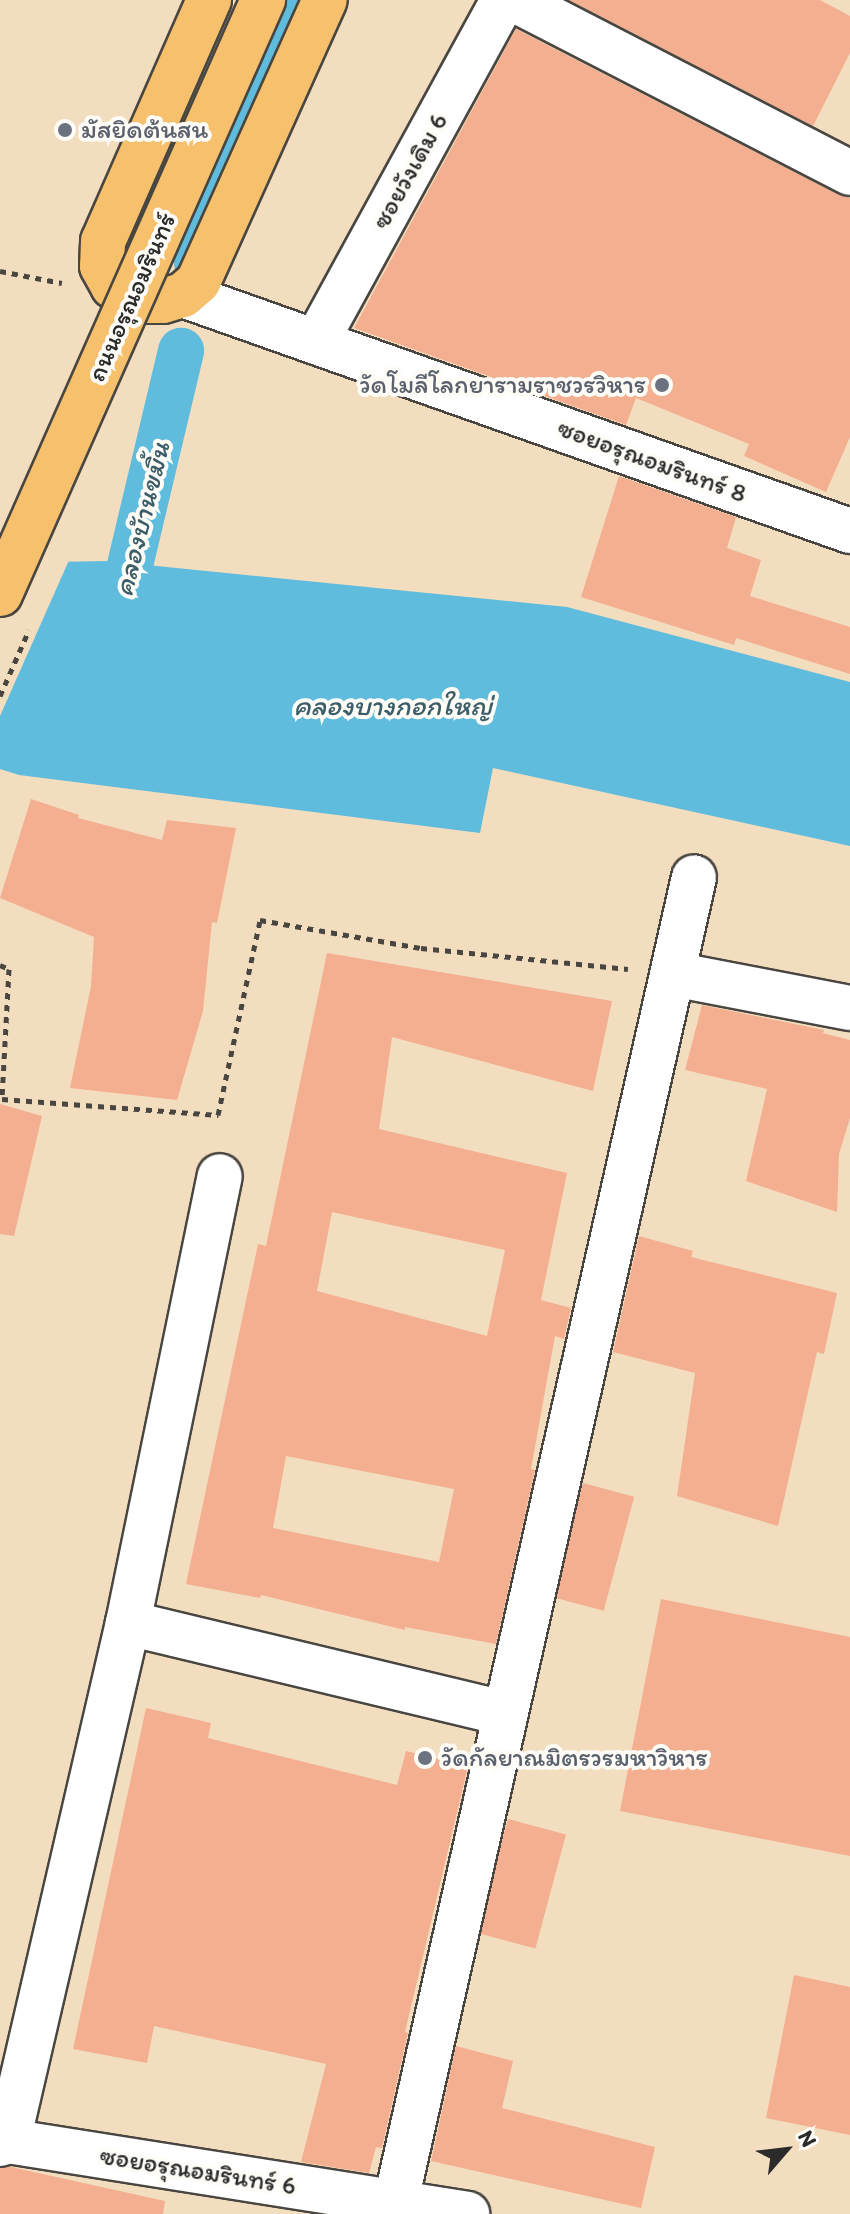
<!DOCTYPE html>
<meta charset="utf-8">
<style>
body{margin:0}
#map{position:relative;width:850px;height:2214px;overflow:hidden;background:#f3ddbf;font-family:Itim,"Playpen Sans Thai",sans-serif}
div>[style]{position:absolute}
.water>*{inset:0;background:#5fbcdd}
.pier>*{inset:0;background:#f3ddbf}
.canal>*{height:46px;margin:-23px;padding:0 23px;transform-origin:23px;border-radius:23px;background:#5fbcdd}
.building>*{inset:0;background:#f3af90;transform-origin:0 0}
.path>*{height:5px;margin-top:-2.5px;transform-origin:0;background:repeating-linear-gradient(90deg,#494641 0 6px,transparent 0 12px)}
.roads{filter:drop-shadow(2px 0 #494641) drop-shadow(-2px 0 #494641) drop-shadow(0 2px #494641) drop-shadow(0 -2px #494641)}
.minor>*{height:44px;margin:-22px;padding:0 22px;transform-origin:22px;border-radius:22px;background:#fff}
.major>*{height:44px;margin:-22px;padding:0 22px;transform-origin:22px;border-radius:22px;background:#f7c06c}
.bridges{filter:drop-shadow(2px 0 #494641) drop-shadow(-2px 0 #494641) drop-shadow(0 2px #494641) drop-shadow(0 -2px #494641)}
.major-bridge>*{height:44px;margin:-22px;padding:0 22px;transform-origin:22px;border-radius:22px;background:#f7c06c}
.dots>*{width:22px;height:22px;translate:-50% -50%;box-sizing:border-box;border:4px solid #fdfcf7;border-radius:50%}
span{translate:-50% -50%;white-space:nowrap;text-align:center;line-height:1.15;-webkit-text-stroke:8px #fdfcf7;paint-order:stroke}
.worship-label{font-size:26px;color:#5b616d}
.left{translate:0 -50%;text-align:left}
.right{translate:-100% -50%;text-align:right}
.street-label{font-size:26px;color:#2b2b2b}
.water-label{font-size:28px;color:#3d5e69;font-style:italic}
.north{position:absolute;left:746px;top:2110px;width:80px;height:80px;-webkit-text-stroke:6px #fdfcf7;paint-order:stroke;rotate:62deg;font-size:22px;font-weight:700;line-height:32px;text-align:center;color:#2b2b2b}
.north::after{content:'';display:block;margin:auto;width:28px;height:36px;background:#2b2b2b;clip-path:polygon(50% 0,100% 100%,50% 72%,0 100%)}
</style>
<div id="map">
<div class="water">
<div style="clip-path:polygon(107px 561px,567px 607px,850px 682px,850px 846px,493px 768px,480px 833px,19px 775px,0 769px,0 563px)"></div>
</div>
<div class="pier">
<div style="clip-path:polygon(70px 558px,0 716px,0 559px)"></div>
</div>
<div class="canal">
<div style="left:197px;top:263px;width:53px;rotate:-81.3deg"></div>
<div style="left:205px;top:211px;width:229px;rotate:-66.9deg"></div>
<div style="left:116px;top:624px;width:281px;rotate:-76.6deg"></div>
</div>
<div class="building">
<div style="clip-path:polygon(569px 0,820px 0,850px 16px,850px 53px,813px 126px)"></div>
<div style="clip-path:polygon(516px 29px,839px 195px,850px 198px,850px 437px,826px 492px,744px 456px,749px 444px,636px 398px,626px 425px,354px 328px)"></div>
<div style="clip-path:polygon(619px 476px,736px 517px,727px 548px,761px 560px,750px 596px,850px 627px,850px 674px,736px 638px,734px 645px,581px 597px)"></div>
<div style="clip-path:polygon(31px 799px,79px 815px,78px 818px,162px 840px,167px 820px,236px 828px,217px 923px,212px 922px,203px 1011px,177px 1100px,70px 1088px,91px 986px,94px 937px,0 898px)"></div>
<div style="clip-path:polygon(evenodd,327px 953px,612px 1001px,593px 1091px,392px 1037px,379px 1129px,567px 1173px,541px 1300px,571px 1308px,564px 1339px,555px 1336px,531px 1469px,535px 1470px,496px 1644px,405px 1627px,405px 1630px,261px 1595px,260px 1598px,186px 1584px,258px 1244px,266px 1246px,327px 953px,332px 1212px,505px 1250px,487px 1336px,317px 1291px,332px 1212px,327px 953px,286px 1456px,454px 1489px,439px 1562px,273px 1528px,286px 1456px)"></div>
<div style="clip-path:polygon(702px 1005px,824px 1030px,823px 1033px,850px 1040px,850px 1118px,839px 1154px,837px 1212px,746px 1181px,767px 1089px,685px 1070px)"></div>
<div style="clip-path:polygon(0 1104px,42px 1116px,14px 1236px,0 1234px)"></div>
<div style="clip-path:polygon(639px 1236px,693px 1251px,691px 1257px,837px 1293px,824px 1354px,817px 1352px,778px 1526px,677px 1496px,695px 1373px,613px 1352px)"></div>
<div style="left:583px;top:1483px;width:53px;height:118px;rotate:15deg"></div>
<div style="clip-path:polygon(661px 1599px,850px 1637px,850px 1856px,620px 1811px)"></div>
<div style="clip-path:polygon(146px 1708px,211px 1723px,208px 1738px,397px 1785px,406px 1751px,468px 1766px,405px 2032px,408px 2033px,382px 2148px,376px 2147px,369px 2173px,301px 2162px,326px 2064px,154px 2026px,147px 2063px,73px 2049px)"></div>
<div style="left:508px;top:1819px;width:60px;height:118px;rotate:15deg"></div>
<div style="clip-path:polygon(794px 1975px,850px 1987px,850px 2135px,766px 2118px)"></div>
<div style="clip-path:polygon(456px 2046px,513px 2061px,502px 2108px,655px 2147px,641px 2208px,431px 2161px)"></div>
<div style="clip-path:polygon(11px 2167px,165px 2201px,163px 2214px,0 2214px,0 2168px)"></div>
</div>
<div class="path">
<div style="left:0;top:271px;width:63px;rotate:11deg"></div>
<div style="left:0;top:696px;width:72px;rotate:-66.3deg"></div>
<div style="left:0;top:965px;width:10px;rotate:24deg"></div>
<div style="left:9px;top:969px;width:130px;rotate:93.1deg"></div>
<div style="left:2px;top:1099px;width:217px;rotate:4.2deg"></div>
<div style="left:218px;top:1115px;width:199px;rotate:-77.8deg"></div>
<div style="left:260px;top:920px;width:163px;rotate:9.9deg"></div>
<div style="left:421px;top:948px;width:208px;rotate:5.8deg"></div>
</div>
<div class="roads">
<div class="minor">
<div style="left:515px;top:0;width:377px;rotate:27.3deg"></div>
<div style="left:183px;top:295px;width:708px;rotate:19.48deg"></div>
<div style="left:316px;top:342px;width:390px;rotate:-61.3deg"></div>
<div style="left:673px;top:974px;width:180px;rotate:10.9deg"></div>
<div style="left:128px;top:1623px;width:387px;rotate:13.5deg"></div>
<div style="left:8px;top:2141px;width:532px;rotate:-76.96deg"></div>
<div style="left:128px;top:1623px;width:456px;rotate:-78.4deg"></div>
<div style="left:0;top:2144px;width:9px;rotate:-21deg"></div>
<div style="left:8px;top:2141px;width:465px;rotate:9deg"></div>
<div style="left:393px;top:2214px;width:1370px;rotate:-77.31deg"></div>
</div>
<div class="major">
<div style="left:209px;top:0;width:263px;rotate:113.7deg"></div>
<div style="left:103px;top:241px;width:25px;rotate:92deg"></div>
<div style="left:102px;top:266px;width:23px;rotate:61deg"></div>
<div style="left:113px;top:286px;width:26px;rotate:36deg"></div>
<div style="left:134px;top:301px;width:29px"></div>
<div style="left:163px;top:301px;width:21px;rotate:-17deg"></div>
<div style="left:183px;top:295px;width:20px;rotate:-41deg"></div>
<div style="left:198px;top:282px;width:309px;rotate:-65.8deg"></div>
</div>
</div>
<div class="bridges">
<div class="major-bridge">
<div style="left:0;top:594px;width:650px;rotate:-66.12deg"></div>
</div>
</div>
<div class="dots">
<div style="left:65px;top:130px;background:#6b7280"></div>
<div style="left:662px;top:385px;background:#6b7280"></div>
<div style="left:425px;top:1758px;background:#6b7280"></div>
</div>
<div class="worship-label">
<span class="left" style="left:81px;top:130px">มัสยิดต้นสน</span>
<span class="right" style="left:646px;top:385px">วัดโมลีโลกยารามราชวรวิหาร</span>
<span class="left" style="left:441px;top:1758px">วัดกัลยาณมิตรวรมหาวิหาร</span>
</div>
<div class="street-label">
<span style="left:410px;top:171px;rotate:-61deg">ซอยวังเดิม 6</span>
<span style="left:132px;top:297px;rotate:-66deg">ถนนอรุณอมรินทร์</span>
<span style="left:652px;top:461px;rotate:20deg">ซอยอรุณอมรินทร์ 8</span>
<span style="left:198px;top:2171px;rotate:9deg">ซอยอรุณอมรินทร์ 6</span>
</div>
<div class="water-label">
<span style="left:141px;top:519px;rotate:-76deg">คลองบ้านขมิ้น</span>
<span style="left:393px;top:705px">คลองบางกอกใหญ่</span>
</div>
<div class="north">N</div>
</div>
